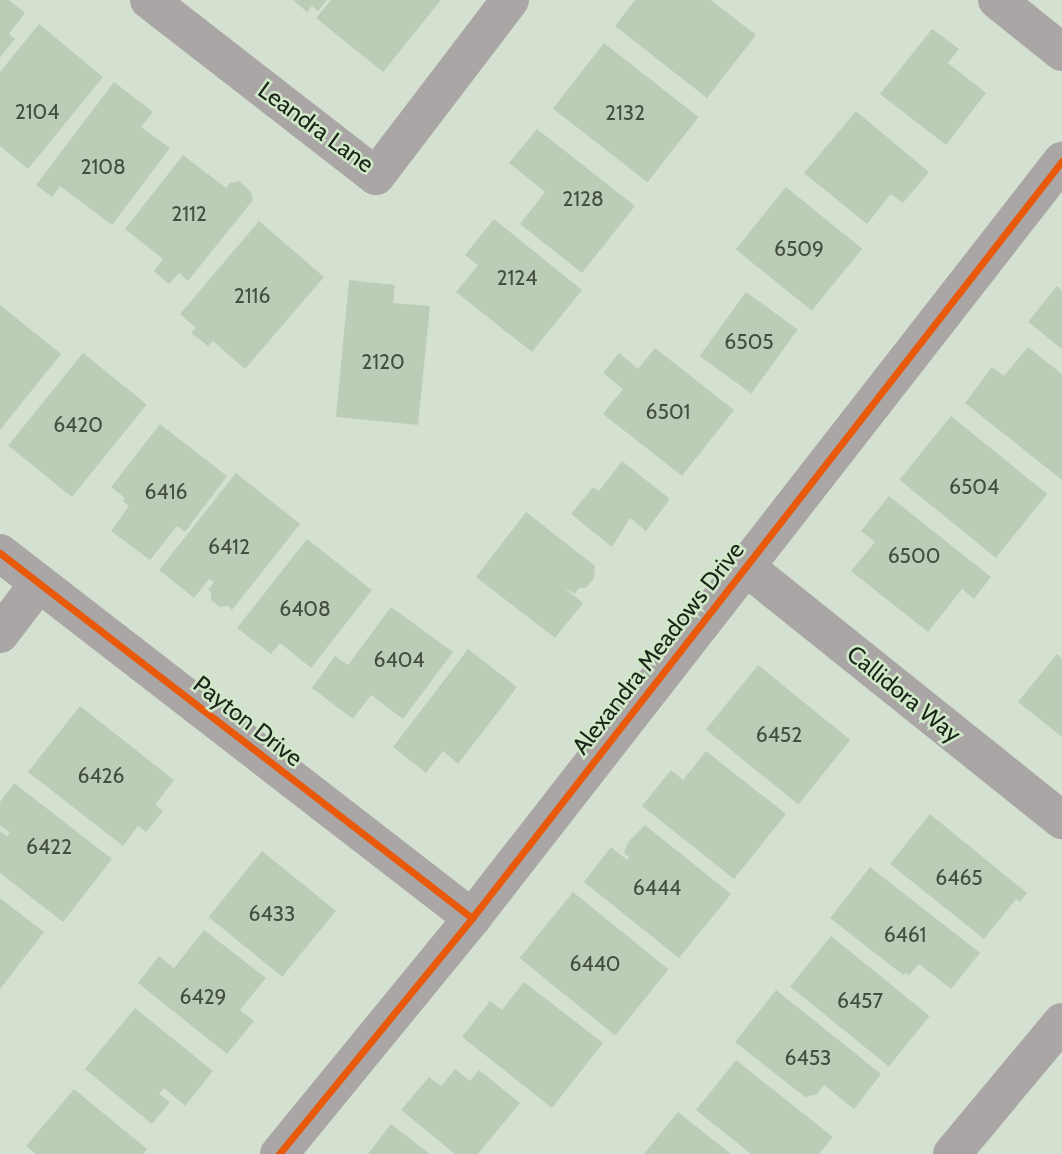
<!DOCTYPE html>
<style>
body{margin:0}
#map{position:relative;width:1062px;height:1154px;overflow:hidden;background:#d4e1d0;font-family:Cabin,sans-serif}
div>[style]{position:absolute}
.building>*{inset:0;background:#bccdb7;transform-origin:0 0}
.minor>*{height:38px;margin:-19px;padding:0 19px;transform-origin:19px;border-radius:19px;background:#a9a6a5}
.cycleway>*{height:7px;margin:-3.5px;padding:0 3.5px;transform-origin:3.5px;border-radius:3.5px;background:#e8590c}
span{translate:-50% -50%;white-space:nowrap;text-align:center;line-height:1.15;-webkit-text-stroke:5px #d1e8c9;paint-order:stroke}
.number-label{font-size:21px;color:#444f41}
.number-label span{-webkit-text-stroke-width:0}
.street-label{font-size:24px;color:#1b2419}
</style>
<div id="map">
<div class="building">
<div style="clip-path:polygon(0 0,9px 0,25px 13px,9px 34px,15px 39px,0 57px)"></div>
<div style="clip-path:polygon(293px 0,327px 0,318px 11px,312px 6px,307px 12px)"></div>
<div style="clip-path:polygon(331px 0,441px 0,383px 72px,316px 18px)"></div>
<div style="clip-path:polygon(635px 0,711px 0,756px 35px,707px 98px,615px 26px)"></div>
<div style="clip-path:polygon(39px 24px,103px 77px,28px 169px,0 146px,0 72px)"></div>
<div style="clip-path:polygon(932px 29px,959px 49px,948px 63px,986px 93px,946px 145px,880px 94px)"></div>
<div style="left:604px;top:43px;width:120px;height:83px;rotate:38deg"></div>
<div style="clip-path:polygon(114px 82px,153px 112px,141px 127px,170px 148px,112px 225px,60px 186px,52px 197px,36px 185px)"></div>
<div style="clip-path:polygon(856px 111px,929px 172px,903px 203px,891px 194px,867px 224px,804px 173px)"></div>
<div style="clip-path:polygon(537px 129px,635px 206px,582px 273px,520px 224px,545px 192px,509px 163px)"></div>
<div style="clip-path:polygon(183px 155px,226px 188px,230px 183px,239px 181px,251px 192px,253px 200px,188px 281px,179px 273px,169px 284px,154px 271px,163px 259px,125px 229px)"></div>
<div style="left:786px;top:187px;width:98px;height:80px;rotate:39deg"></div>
<div style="clip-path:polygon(494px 219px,582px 290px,532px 352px,456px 292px,478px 265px,465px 255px)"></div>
<div style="clip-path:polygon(259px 221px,324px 277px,245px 369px,213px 341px,208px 346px,191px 333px,196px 328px,180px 314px)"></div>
<div style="clip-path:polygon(349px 280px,395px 285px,393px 303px,430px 306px,418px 425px,336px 417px)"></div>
<div style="clip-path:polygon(1057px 286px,1062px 290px,1062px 349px,1028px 322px)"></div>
<div style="left:746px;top:292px;width:64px;height:79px;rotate:36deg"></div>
<div style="clip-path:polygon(0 305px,61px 354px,0 430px)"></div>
<div style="clip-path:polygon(1028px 347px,1062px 374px,1062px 480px,965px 403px,992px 367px,1004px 376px)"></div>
<div style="clip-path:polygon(655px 348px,734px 410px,682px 476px,603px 414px,623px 389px,603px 373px,619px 353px,638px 369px)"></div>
<div style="left:83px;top:353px;width:82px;height:119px;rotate:39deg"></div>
<div style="left:951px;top:416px;width:124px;height:82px;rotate:39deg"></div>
<div style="clip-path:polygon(160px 424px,227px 476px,185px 532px,177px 526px,150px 560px,111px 531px,129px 506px,123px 501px,125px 498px,111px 487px)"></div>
<div style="clip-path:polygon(622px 461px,670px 499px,646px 531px,630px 518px,612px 547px,571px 514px,593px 487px,599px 491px)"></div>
<div style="clip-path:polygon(236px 473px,300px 524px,232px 610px,228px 606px,220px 607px,211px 600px,211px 592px,208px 590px,214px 582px,209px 579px,194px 598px,159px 570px)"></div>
<div style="clip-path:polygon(889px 496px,991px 577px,974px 599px,962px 589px,928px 632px,851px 571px,875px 542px,861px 531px)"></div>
<div style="clip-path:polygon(526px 512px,595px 566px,594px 578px,586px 588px,579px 588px,575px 594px,562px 586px,583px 603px,555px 638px,476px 577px)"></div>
<div style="clip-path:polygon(307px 539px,372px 590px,311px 668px,280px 643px,271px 654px,237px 628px)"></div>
<div style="clip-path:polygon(391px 607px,453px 652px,403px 719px,371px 695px,353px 719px,312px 688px,335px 656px,348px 665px)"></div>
<div style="clip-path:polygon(468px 649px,517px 687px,458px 764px,443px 751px,426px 773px,393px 747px)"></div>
<div style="clip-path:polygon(1057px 654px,1062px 658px,1062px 737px,1018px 702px)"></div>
<div style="left:758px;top:665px;width:119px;height:83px;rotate:39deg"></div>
<div style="clip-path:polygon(80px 706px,174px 780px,155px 805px,163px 811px,146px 832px,138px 826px,123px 846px,28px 772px)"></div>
<div style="clip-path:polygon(706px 751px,786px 814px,734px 879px,642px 806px,671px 770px,683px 780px)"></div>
<div style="clip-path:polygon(14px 783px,112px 859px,63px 922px,0 873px,0 831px,7px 836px,10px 833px,0 825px,0 802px)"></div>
<div style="clip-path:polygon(930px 814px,1027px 893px,1020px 902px,1016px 899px,984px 939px,890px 864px)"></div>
<div style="clip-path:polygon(645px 825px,731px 894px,679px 958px,584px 882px,611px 847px,627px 860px,629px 857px,624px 853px,628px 842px)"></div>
<div style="left:262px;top:851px;width:95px;height:85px;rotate:39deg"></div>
<div style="clip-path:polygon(870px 867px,980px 953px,951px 989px,919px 964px,909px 975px,906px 973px,903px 975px,830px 918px)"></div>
<div style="left:573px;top:892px;width:123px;height:85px;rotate:39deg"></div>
<div style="clip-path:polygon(0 898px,44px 932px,0 989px)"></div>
<div style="clip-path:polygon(204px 930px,266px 978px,240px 1010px,254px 1021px,227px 1054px,138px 983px,159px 956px,174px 968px)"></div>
<div style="left:831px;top:936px;width:127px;height:65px;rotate:39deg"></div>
<div style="clip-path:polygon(524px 982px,603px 1043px,552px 1108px,462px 1037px,490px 1001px,502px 1010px)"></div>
<div style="clip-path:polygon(776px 990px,881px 1074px,854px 1109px,824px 1085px,817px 1094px,805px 1097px,735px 1042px)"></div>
<div style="clip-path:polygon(135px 1008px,213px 1071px,185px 1106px,164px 1088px,159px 1094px,170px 1102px,152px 1124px,85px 1069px)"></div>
<div style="clip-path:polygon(736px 1060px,833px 1137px,819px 1154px,751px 1154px,696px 1110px)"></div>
<div style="clip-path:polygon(455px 1069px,470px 1081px,479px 1070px,520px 1103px,478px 1154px,455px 1154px,401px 1110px,429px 1077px,441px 1086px)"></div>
<div style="clip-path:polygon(74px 1089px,147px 1149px,143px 1154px,36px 1154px,26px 1146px)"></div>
<div style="clip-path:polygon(678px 1112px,731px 1154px,644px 1154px)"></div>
<div style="clip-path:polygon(391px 1124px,430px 1154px,368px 1154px)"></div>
</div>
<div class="minor">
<div style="left:149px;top:0;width:287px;rotate:37.8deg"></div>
<div style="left:376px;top:176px;width:221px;rotate:-52.7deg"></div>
<div style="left:997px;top:0;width:83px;rotate:38.7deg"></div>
<div style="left:0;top:553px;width:597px;rotate:37.71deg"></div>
<div style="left:746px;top:567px;width:405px;rotate:38.7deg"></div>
<div style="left:0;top:634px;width:64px;rotate:-52.6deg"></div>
<div style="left:279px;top:1154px;width:305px;rotate:-50.7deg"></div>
<div style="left:472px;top:918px;width:960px;rotate:-52.07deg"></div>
<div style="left:952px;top:1154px;width:172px;rotate:-50.2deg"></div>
</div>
<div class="cycleway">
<div style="left:0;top:553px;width:597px;rotate:37.71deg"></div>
<div style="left:279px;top:1154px;width:305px;rotate:-50.7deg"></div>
<div style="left:472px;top:918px;width:960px;rotate:-52.07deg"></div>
</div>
<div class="number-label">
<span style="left:37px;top:112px">2104</span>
<span style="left:625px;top:113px">2132</span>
<span style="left:103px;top:167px">2108</span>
<span style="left:583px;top:199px">2128</span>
<span style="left:189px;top:214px">2112</span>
<span style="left:799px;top:249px">6509</span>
<span style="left:517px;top:278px">2124</span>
<span style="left:252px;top:296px">2116</span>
<span style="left:749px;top:342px">6505</span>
<span style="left:383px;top:362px">2120</span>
<span style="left:668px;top:412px">6501</span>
<span style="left:78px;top:425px">6420</span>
<span style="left:974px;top:487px">6504</span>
<span style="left:166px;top:492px">6416</span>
<span style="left:229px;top:547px">6412</span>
<span style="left:914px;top:556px">6500</span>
<span style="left:305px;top:609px">6408</span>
<span style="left:399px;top:660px">6404</span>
<span style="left:779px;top:735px">6452</span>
<span style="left:101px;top:776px">6426</span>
<span style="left:49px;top:847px">6422</span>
<span style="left:959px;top:878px">6465</span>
<span style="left:657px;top:888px">6444</span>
<span style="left:272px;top:914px">6433</span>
<span style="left:905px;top:935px">6461</span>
<span style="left:595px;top:964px">6440</span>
<span style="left:203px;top:997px">6429</span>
<span style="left:860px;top:1001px">6457</span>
<span style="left:808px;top:1058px">6453</span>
</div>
<div class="street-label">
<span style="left:316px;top:127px;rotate:36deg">Leandra Lane</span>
<span style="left:658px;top:648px;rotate:-52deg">Alexandra Meadows Drive</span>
<span style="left:904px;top:694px;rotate:39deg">Callidora Way</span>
<span style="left:248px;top:721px;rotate:38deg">Payton Drive</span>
</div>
</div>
